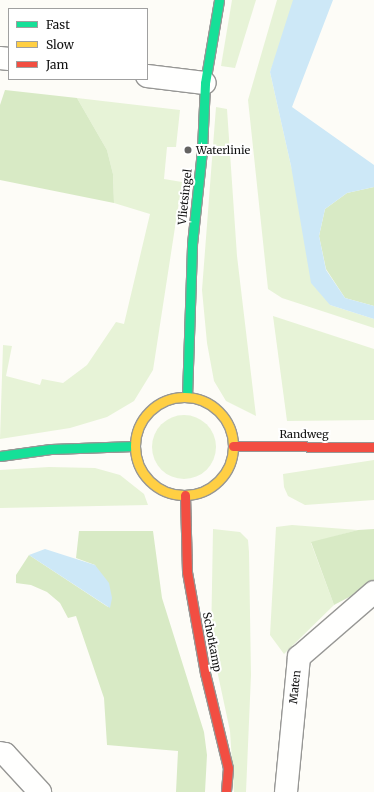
<!DOCTYPE html>
<style>
body{margin:0}
#map{position:relative;width:374px;height:792px;overflow:hidden;background:#fdfcf7;font-family:Merriweather,serif}
div>[style]{position:absolute}
.green>*{inset:0;background:#e7f3d7}
.round{border-radius:50%}
.forest>*{inset:0;background:#d8eac5}
.water>*{inset:0;background:#cde8f7}
.roads{filter:drop-shadow(1px 0 #979795) drop-shadow(-1px 0 #979795) drop-shadow(0 1px #979795) drop-shadow(0 -1px #979795)}
.street>*{height:22px;margin:-11px;padding:0 11px;transform-origin:11px;border-radius:11px;background:#fffffe}
.fast>*{height:9px;margin:-4.5px;padding:0 4.5px;transform-origin:4.5px;border-radius:4.5px;background:#16e098}
.slow>*{height:9px;margin:-4.5px;padding:0 4.5px;transform-origin:4.5px;border-radius:4.5px;background:#ffcf43}
.slow>.ring{margin:-4.5px;padding:0;box-sizing:content-box;background:none;border:9px solid #ffcf43;border-radius:50%}
.jam>*{height:9px;margin:-4.5px;padding:0 4.5px;transform-origin:4.5px;border-radius:4.5px;background:#f24e42}
.dots>*{width:11px;height:11px;translate:-50% -50%;box-sizing:border-box;border:2px solid #fff;border-radius:50%}
span{translate:-50% -50%;white-space:nowrap;text-align:center;line-height:1.15;-webkit-text-stroke:4px #fff;paint-order:stroke}
.poi-label{font-size:11px;color:#111}
.left{translate:0 -50%;text-align:left}
.street-label{font-size:11px;color:#111}
.legend{position:absolute;left:8px;top:8px;width:140px;height:72px;box-sizing:border-box;background:#fff;border:1px solid #a0a0a0;margin:0;padding:5px 7px;list-style:none;font-size:12px;color:#111}
.legend li{display:flex;align-items:center;gap:8px;height:20px}
.legend b{width:20px;border:1px solid #a0a0a0}
</style>
<div id="map">
<div class="green">
<div style="clip-path:polygon(232px 0,256px 0,235px 68px,221px 66px)"></div>
<div style="clip-path:polygon(277px 0,297px 0,270px 72px,291px 166px,330px 305px,374px 319px,374px 328px,282px 298px,268px 289px,248px 100px)"></div>
<div style="clip-path:polygon(77px 98px,180px 110px,176px 147px,167px 147px,164px 179px,182px 182px,153px 370px,134px 401px,107px 417px,70px 428px,0 439px,3px 345px,12px 346px,6px 376px,40px 385px,42px 379px,63px 383px,87px 365px,116px 322px,124px 324px,150px 214px,114px 203px,113px 174px,107px 150px)"></div>
<div style="clip-path:polygon(216px 107px,227px 109px,237px 256px,256px 416px,226px 401px,214px 381px,207px 343px,202px 290px)"></div>
<div style="clip-path:polygon(273px 316px,374px 349px,374px 420px,287px 421px)"></div>
<div class="round" style="left:152px;top:415px;width:64px;height:64px"></div>
<div style="clip-path:polygon(374px 460px,374px 500px,305px 505px,288px 496px,284px 487px,283px 474px)"></div>
<div style="clip-path:polygon(49px 467px,95px 468px,120px 475px,144px 494px,148px 505px,0 508px,0 470px)"></div>
<div style="clip-path:polygon(292px 525px,358px 530px,311px 543px,334px 605px,284px 654px,270px 635px,276px 527px)"></div>
<div style="clip-path:polygon(213px 529px,240px 532px,248px 540px,249px 552px,251px 675px,246px 792px,234px 792px,230px 731px,211px 642px)"></div>
</div>
<div class="forest">
<div style="clip-path:polygon(5px 90px,77px 98px,107px 150px,113px 174px,114px 203px,0 180px,0 105px)"></div>
<div style="clip-path:polygon(374px 187px,374px 306px,345px 298px,326px 269px,319px 236px,325px 209px,347px 193px)"></div>
<div style="clip-path:polygon(374px 529px,374px 584px,334px 605px,311px 542px,358px 530px)"></div>
<div style="clip-path:polygon(79px 531px,153px 531px,162px 598px,204px 732px,207px 755px,205px 792px,176px 792px,178px 751px,107px 745px,104px 698px,76px 616px,68px 618px,60px 603px,47px 592px,31px 585px,16px 583px,16px 575px,29px 555px,108px 607px,95px 565px,76px 558px)"></div>
</div>
<div class="water">
<div style="clip-path:polygon(293px 0,333px 0,292px 107px,374px 165px,374px 187px,347px 193px,325px 209px,319px 236px,326px 270px,345px 298px,374px 306px,374px 319px,330px 305px,311px 283px,291px 166px,270px 72px)"></div>
<div style="clip-path:polygon(45px 549px,95px 565px,109px 583px,112px 598px,110px 608px,29px 555px)"></div>
</div>
<div class="roads">
<div class="street">
<div style="left:0;top:58px;width:9px;rotate:6deg"></div>
<div style="left:147px;top:76px;width:58px;rotate:6.9deg"></div>
<div style="left:0;top:753px;width:5px;rotate:11deg"></div>
<div style="left:5px;top:754px;width:52px;rotate:47.4deg"></div>
<div style="left:286px;top:792px;width:136px;rotate:-84.5deg"></div>
<div style="left:299px;top:657px;width:99px;rotate:-40.9deg"></div>
</div>
<div class="fast">
<div style="left:187px;top:397px;width:153px;rotate:-88.1deg"></div>
<div style="left:192px;top:244px;width:95px;rotate:-83.9deg"></div>
<div style="left:202px;top:150px;width:67px;rotate:-87.4deg"></div>
<div style="left:205px;top:83px;width:84px;rotate:-80.4deg"></div>
<div style="left:0;top:456px;width:51px;rotate:-7.8deg"></div>
<div style="left:51px;top:449px;width:83px;rotate:-2.1deg"></div>
</div>
<div class="slow">
<div class="ring" style="left:135px;top:397px;width:89px;height:89px"></div>
</div>
<div class="jam">
<div style="left:233px;top:446px;width:141px;rotate:0.4deg"></div>
<div style="left:185px;top:495px;width:77px;rotate:88.5deg"></div>
<div style="left:187px;top:572px;width:103px;rotate:79.9deg"></div>
<div style="left:205px;top:673px;width:98px;rotate:76.4deg"></div>
<div style="left:228px;top:768px;width:24px;rotate:95deg"></div>
</div>
</div>
<div class="dots">
<div style="left:188px;top:150px;background:#646362"></div>
</div>
<div class="poi-label">
<span class="left" style="left:196px;top:150px">Waterlinie</span>
</div>
<div class="street-label">
<span style="left:185px;top:197px;rotate:-84deg">Vlietsingel</span>
<span style="left:304px;top:434px">Randweg</span>
<span style="left:212px;top:642px;rotate:79deg">Schotkamp</span>
<span style="left:295px;top:687px;rotate:-84deg">Maten</span>
</div>
<ul class="legend">
<li><b style="height:5px;background:#16e098"></b>Fast</li>
<li><b style="height:5px;background:#ffcf43"></b>Slow</li>
<li><b style="height:5px;background:#f24e42"></b>Jam</li>
</ul>
</div>
